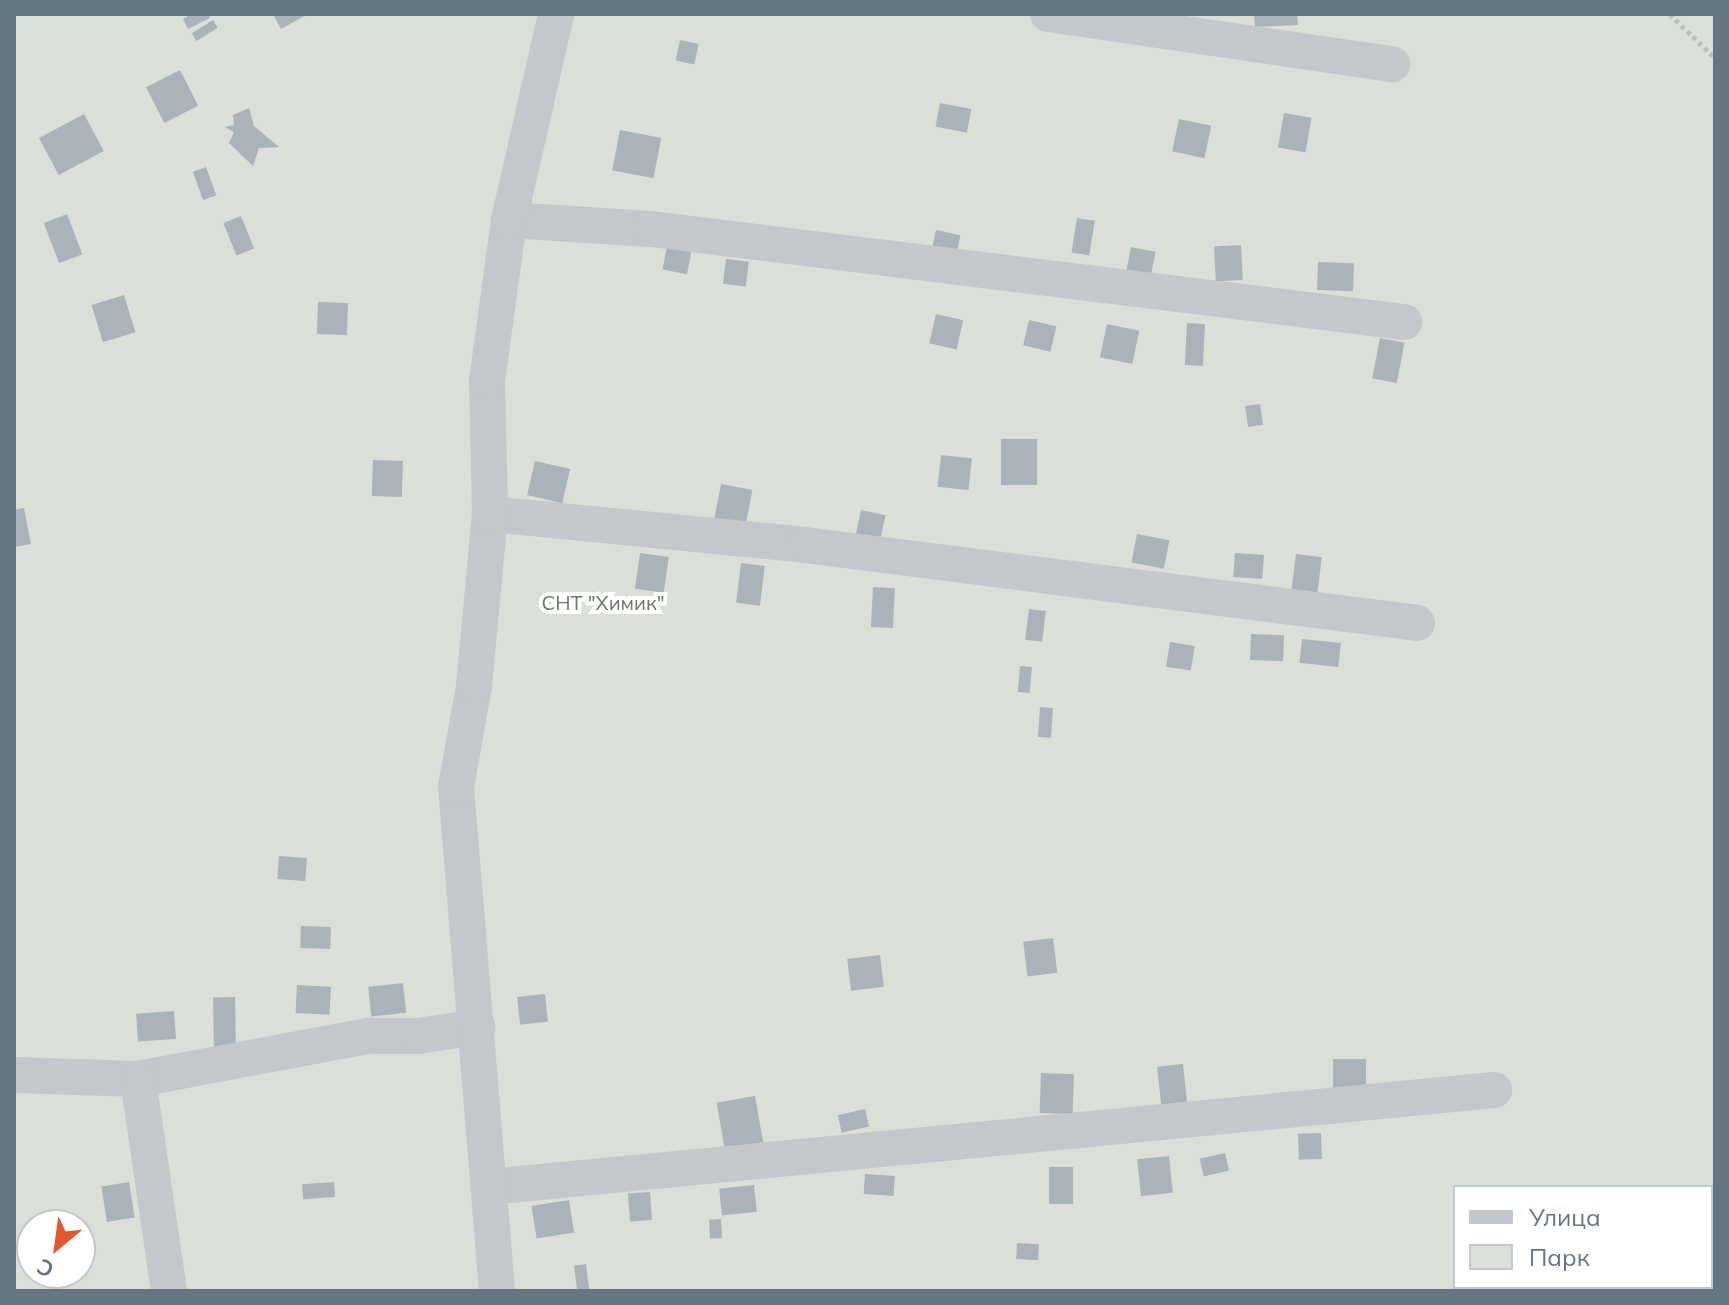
<!DOCTYPE html>
<meta charset="utf-8">
<style>
body{margin:0}
#map{position:relative;width:1729px;height:1305px;overflow:hidden;background:#fafaf8;font-family:Mulish,sans-serif}
div>[style]{position:absolute}
.green>*{inset:0;background:#dadfd7}
.building>*{inset:0;background:#aab3b9;transform-origin:0 0}
.path>*{height:5px;margin-top:-2.5px;transform-origin:0;background:repeating-linear-gradient(90deg,#bbbfc2 0 4px,transparent 0 8px)}
.minor>*{height:36px;margin:-18px;padding:0 18px;transform-origin:18px;border-radius:18px;background:#c3c8cc}
span{translate:-50% -50%;white-space:nowrap;text-align:center;line-height:1.15;-webkit-text-stroke:8px #fff;paint-order:stroke}
.park-label{font-size:20px;color:#687a64}
.frame{position:absolute;inset:0;border:16px solid #657683;pointer-events:none}
.legend{position:absolute;left:1453px;top:1185px;width:260px;height:104px;box-sizing:border-box;background:#fff;border:2px solid #c1c8cd;margin:0;padding:10px 14px;list-style:none;font-size:24px;color:#657683}
.legend li{display:flex;align-items:center;gap:16px;height:40px}
.legend b{width:40px;border:2px solid #c1c8cd}
.north{position:absolute;left:16px;top:1209px;width:80px;height:80px;box-sizing:border-box;background:#fff;border:2px solid #c1c8cd;border-radius:50%;rotate:209deg;font-size:22px;font-weight:700;line-height:32px;text-align:center;color:#657683}
.north::after{content:'';display:block;margin:auto;width:28px;height:36px;background:#e4572e;clip-path:polygon(50% 0,100% 100%,50% 72%,0 100%)}
</style>
<div id="map">
<div class="green">
<div style="clip-path:polygon(evenodd,14px 14px,1715px 14px,1715px 1291px,14px 1291px,14px 14px,1455px 1187px,1711px 1187px,1711px 1287px,1455px 1287px,1455px 1187px,14px 14px,32px 1225px,80px 1225px,80px 1273px,32px 1273px,32px 1225px)"></div>
</div>
<div class="building">
<div style="clip-path:polygon(192px 14px,209px 14px,210px 18px,188px 29px,183px 19px)"></div>
<div style="clip-path:polygon(273px 14px,308px 14px,281px 29px)"></div>
<div style="clip-path:polygon(1254px 14px,1297px 14px,1298px 25px,1255px 27px)"></div>
<div style="left:213px;top:20px;width:9px;height:25px;rotate:58deg"></div>
<div style="left:680px;top:40px;width:19px;height:21px;rotate:12deg"></div>
<div style="left:180px;top:70px;width:40px;height:38px;rotate:63deg"></div>
<div style="left:940px;top:103px;width:32px;height:24px;rotate:11deg"></div>
<div style="clip-path:polygon(249px 108px,254px 126px,279px 147px,259px 148px,253px 166px,229px 143px,234px 132px,225px 127px,234px 125px,233px 115px)"></div>
<div style="left:1284px;top:113px;width:28px;height:35px;rotate:10deg"></div>
<div style="left:84px;top:114px;width:42px;height:51px;rotate:62deg"></div>
<div style="left:1179px;top:119px;width:33px;height:33px;rotate:12deg"></div>
<div style="left:620px;top:130px;width:42px;height:41px;rotate:11deg"></div>
<div style="left:206px;top:167px;width:30px;height:14px;rotate:70deg"></div>
<div style="left:67px;top:214px;width:43px;height:25px;rotate:69deg"></div>
<div style="left:241px;top:216px;width:35px;height:19px;rotate:68deg"></div>
<div style="left:1077px;top:218px;width:18px;height:35px;rotate:9deg"></div>
<div style="left:936px;top:230px;width:25px;height:21px;rotate:12deg"></div>
<div style="left:668px;top:241px;width:25px;height:29px;rotate:11deg"></div>
<div style="left:1241px;top:245px;width:35px;height:27px;rotate:87deg"></div>
<div style="left:1131px;top:247px;width:25px;height:24px;rotate:11deg"></div>
<div style="left:726px;top:259px;width:23px;height:25px;rotate:7deg"></div>
<div style="left:1318px;top:262px;width:36px;height:28px;rotate:2deg"></div>
<div style="left:124px;top:295px;width:39px;height:34px;rotate:73deg"></div>
<div style="left:318px;top:302px;width:30px;height:32px;rotate:2deg"></div>
<div style="left:936px;top:314px;width:28px;height:30px;rotate:13deg"></div>
<div style="left:1029px;top:320px;width:28px;height:26px;rotate:13deg"></div>
<div style="left:1187px;top:323px;width:18px;height:42px;rotate:3deg"></div>
<div style="left:1107px;top:324px;width:33px;height:34px;rotate:12deg"></div>
<div style="left:1380px;top:338px;width:25px;height:41px;rotate:11deg"></div>
<div style="left:1260px;top:404px;width:21px;height:15px;rotate:82deg"></div>
<div style="left:1001px;top:439px;width:36px;height:46px"></div>
<div style="left:941px;top:455px;width:31px;height:32px;rotate:6deg"></div>
<div style="left:373px;top:460px;width:30px;height:36px;rotate:2deg"></div>
<div style="left:535px;top:461px;width:36px;height:35px;rotate:13deg"></div>
<div style="left:721px;top:484px;width:32px;height:35px;rotate:11deg"></div>
<div style="clip-path:polygon(24px 508px,31px 544px,14px 547px,14px 510px)"></div>
<div style="left:861px;top:510px;width:25px;height:30px;rotate:12deg"></div>
<div style="left:1137px;top:534px;width:33px;height:29px;rotate:11deg"></div>
<div style="left:640px;top:553px;width:29px;height:36px;rotate:8deg"></div>
<div style="left:1235px;top:553px;width:29px;height:24px;rotate:4deg"></div>
<div style="left:1296px;top:554px;width:26px;height:41px;rotate:7deg"></div>
<div style="left:741px;top:563px;width:24px;height:40px;rotate:7deg"></div>
<div style="left:873px;top:587px;width:22px;height:40px;rotate:3deg"></div>
<div style="left:1029px;top:609px;width:17px;height:31px;rotate:7deg"></div>
<div style="left:1251px;top:634px;width:33px;height:26px;rotate:2deg"></div>
<div style="left:1302px;top:639px;width:39px;height:24px;rotate:6deg"></div>
<div style="left:1170px;top:642px;width:25px;height:25px;rotate:9deg"></div>
<div style="left:1020px;top:666px;width:12px;height:26px;rotate:5deg"></div>
<div style="left:1040px;top:707px;width:13px;height:30px;rotate:4deg"></div>
<div style="left:279px;top:856px;width:28px;height:23px;rotate:4deg"></div>
<div style="left:301px;top:926px;width:30px;height:22px;rotate:2deg"></div>
<div style="left:1053px;top:938px;width:35px;height:30px;rotate:83deg"></div>
<div style="left:880px;top:955px;width:32px;height:33px;rotate:83deg"></div>
<div style="left:403px;top:983px;width:30px;height:35px;rotate:84deg"></div>
<div style="left:297px;top:985px;width:34px;height:28px;rotate:3deg"></div>
<div style="left:545px;top:994px;width:28px;height:28px;rotate:84deg"></div>
<div style="left:235px;top:997px;width:49px;height:22px;rotate:89deg"></div>
<div style="left:174px;top:1011px;width:28px;height:38px;rotate:86deg"></div>
<div style="left:1333px;top:1059px;width:33px;height:34px"></div>
<div style="left:1183px;top:1064px;width:41px;height:26px;rotate:84deg"></div>
<div style="left:1041px;top:1073px;width:33px;height:40px;rotate:2deg"></div>
<div style="left:755px;top:1096px;width:47px;height:39px;rotate:80deg"></div>
<div style="left:865px;top:1109px;width:18px;height:28px;rotate:77deg"></div>
<div style="left:1321px;top:1133px;width:26px;height:23px;rotate:88deg"></div>
<div style="left:1225px;top:1153px;width:18px;height:26px;rotate:77deg"></div>
<div style="left:1169px;top:1156px;width:37px;height:32px;rotate:84deg"></div>
<div style="left:1049px;top:1167px;width:24px;height:37px"></div>
<div style="left:865px;top:1174px;width:30px;height:20px;rotate:4deg"></div>
<div style="left:129px;top:1182px;width:36px;height:28px;rotate:81deg"></div>
<div style="left:334px;top:1182px;width:15px;height:32px;rotate:86deg"></div>
<div style="left:754px;top:1185px;width:27px;height:35px;rotate:84deg"></div>
<div style="left:650px;top:1192px;width:28px;height:22px;rotate:86deg"></div>
<div style="left:569px;top:1200px;width:33px;height:38px;rotate:81deg"></div>
<div style="left:721px;top:1219px;width:19px;height:12px;rotate:87deg"></div>
<div style="left:1017px;top:1243px;width:22px;height:16px;rotate:3deg"></div>
<div style="left:586px;top:1264px;width:26px;height:12px;rotate:83deg"></div>
</div>
<div class="path">
<div style="left:1670px;top:14px;width:63px;rotate:44.4deg"></div>
</div>
<div class="minor">
<div style="left:1048px;top:14px;width:348px;rotate:8.3deg"></div>
<div style="left:509px;top:220px;width:142px;rotate:3.6deg"></div>
<div style="left:651px;top:229px;width:759px;rotate:7.04deg"></div>
<div style="left:490px;top:514px;width:317px;rotate:5.6deg"></div>
<div style="left:805px;top:545px;width:617px;rotate:7.26deg"></div>
<div style="left:14px;top:1075px;width:124px;rotate:1.8deg"></div>
<div style="left:138px;top:1079px;width:234px;rotate:-10.6deg"></div>
<div style="left:368px;top:1036px;width:50px"></div>
<div style="left:418px;top:1036px;width:60px;rotate:-8.7deg"></div>
<div style="left:138px;top:1079px;width:214px;rotate:81.7deg"></div>
<div style="left:489px;top:1187px;width:1010px;rotate:-5.51deg"></div>
<div style="left:497px;top:1291px;width:506px;rotate:-94.65deg"></div>
<div style="left:456px;top:787px;width:103px;rotate:-79.9deg"></div>
<div style="left:474px;top:686px;width:173px;rotate:-84.7deg"></div>
<div style="left:490px;top:514px;width:133px;rotate:-91.3deg"></div>
<div style="left:487px;top:381px;width:162px;rotate:-82.2deg"></div>
<div style="left:509px;top:220px;width:211px;rotate:-77.1deg"></div>
</div>
<div class="park-label">
<span style="left:603px;top:602px">СНТ "Химик"</span>
</div>
<div class="frame"></div>
<ul class="legend">
<li><b style="height:10px;background:#c3c8cc"></b>Улица</li>
<li><b style="height:22px;background:#dadfd7"></b>Парк</li>
</ul>
<div class="north">С</div>
</div>
